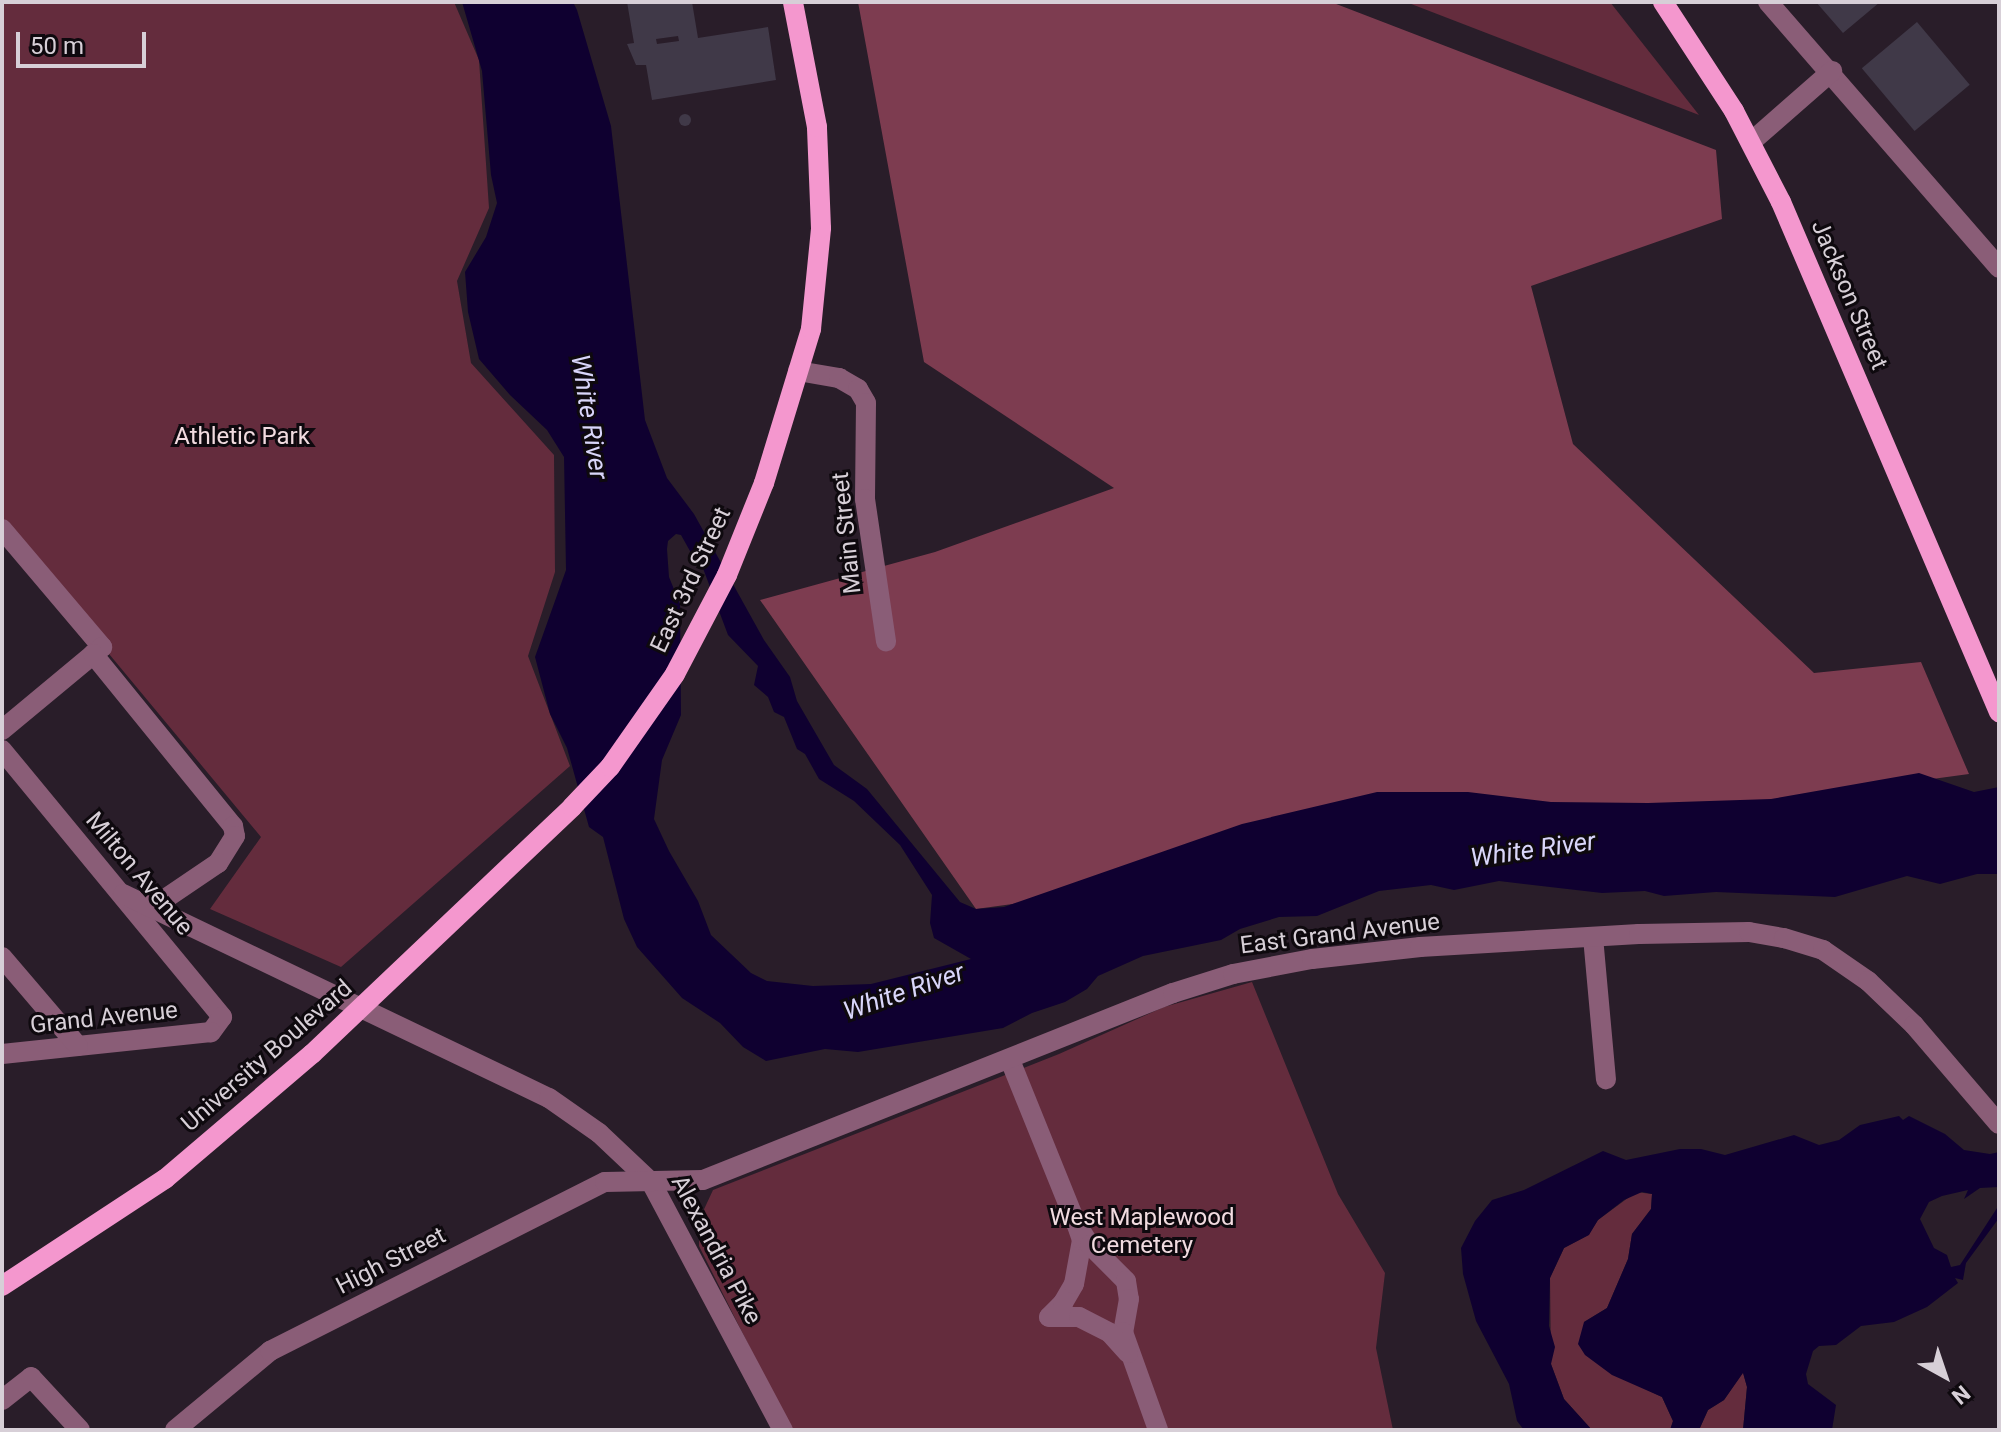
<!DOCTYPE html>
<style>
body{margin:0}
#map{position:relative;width:2001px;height:1432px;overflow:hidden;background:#291d29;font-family:Roboto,sans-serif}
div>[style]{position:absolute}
.green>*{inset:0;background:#642c3d}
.forest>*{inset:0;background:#7d3c50}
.water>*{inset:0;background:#0f0030}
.building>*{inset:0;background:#403948;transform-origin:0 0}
.round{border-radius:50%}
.minor>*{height:20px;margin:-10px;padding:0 10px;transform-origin:10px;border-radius:10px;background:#8a5d77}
.major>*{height:20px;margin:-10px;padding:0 10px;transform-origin:10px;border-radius:10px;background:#f497ce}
span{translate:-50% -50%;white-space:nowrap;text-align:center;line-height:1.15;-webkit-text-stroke:6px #0e090e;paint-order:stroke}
.street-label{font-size:24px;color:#d7cfd7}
.park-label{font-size:24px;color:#f1dbe0}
.water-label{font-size:26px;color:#d9d6fa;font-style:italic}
.frame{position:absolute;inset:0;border:4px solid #d7cfd7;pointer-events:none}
.north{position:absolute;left:1905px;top:1336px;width:80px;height:80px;-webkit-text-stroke:6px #0e090e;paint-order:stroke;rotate:140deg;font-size:22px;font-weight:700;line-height:32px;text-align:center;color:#d7cfd7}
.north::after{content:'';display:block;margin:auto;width:28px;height:36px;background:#d7cfd7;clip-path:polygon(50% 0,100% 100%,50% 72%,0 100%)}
.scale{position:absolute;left:16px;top:32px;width:130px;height:36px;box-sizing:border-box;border:4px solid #d7cfd7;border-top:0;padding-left:10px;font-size:24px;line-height:28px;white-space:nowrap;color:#d7cfd7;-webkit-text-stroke:6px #0e090e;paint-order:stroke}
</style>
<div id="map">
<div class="green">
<div style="clip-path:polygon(2px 2px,454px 2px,479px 60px,489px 208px,457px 281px,471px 363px,554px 455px,555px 572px,528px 656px,570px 766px,341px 967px,210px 909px,261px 837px,2px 525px)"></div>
<div style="clip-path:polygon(1406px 2px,1610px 2px,1699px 115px)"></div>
<div style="clip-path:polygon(1252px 982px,1338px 1194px,1385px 1273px,1376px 1348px,1393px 1430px,791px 1430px,699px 1246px,699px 1220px,713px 1190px,1059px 1054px,1164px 1007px)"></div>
<div style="clip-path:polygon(1636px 1192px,1652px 1194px,1651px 1209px,1632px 1234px,1628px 1259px,1607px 1308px,1584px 1322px,1635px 1384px,1662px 1397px,1673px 1421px,1670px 1430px,1592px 1430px,1564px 1399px,1551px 1364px,1550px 1278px,1564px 1248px,1588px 1235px,1598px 1220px)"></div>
<div style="clip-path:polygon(1743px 1372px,1747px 1387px,1743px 1430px,1699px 1430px,1708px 1410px,1724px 1400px)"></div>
</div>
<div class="forest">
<div style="clip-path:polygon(858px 2px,1331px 2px,1716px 150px,1722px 219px,1531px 286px,1573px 444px,1814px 673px,1921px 662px,1969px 774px,976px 909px,760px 600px,935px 552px,1114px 488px,924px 362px)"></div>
</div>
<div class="water">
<div style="clip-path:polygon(evenodd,462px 2px,573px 2px,577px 10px,611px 126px,645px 420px,667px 478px,694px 514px,764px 640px,790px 677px,797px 701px,834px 765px,867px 789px,960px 902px,976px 909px,1004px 907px,1242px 824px,1377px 792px,1468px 792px,1551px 802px,1648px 803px,1771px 799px,1919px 773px,1974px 792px,1999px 787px,1999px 874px,1977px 874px,1940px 884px,1907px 876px,1835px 897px,1716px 892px,1664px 896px,1645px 891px,1602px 893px,1499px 881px,1454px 890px,1431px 885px,1379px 891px,1317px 916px,1279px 917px,1240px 929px,1221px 940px,1143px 956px,1098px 976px,1087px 989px,1065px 1002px,1032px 1013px,1003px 1028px,858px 1052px,825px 1049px,766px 1061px,743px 1047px,720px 1023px,682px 998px,637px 947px,624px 919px,603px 837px,589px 827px,567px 748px,550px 714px,535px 657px,566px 570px,564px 457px,547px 430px,510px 395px,479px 359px,468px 312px,465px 272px,486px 237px,497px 203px,491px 175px,482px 71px,462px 2px,676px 534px,681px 535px,695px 560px,701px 563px,728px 635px,758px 666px,754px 685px,768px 697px,774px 712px,784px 717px,797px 749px,805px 754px,819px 779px,854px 801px,900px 845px,932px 895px,930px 923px,934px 938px,971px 959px,871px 984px,813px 986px,767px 981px,751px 973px,711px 935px,698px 901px,669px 851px,654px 819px,662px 760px,681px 715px,680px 604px,669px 577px,667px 549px,668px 541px,676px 534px)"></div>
<div style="clip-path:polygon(1899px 1116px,1903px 1120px,1909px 1116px,1945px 1134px,1964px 1150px,1990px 1154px,1999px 1152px,1999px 1187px,1980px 1188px,1964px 1199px,1968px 1190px,1942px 1196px,1929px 1202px,1920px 1219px,1934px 1248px,1947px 1255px,1951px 1267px,1960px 1265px,1999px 1205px,1999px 1218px,1966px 1263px,1963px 1280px,1955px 1278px,1958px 1283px,1927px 1307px,1894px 1322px,1861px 1326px,1836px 1345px,1819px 1346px,1813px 1351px,1806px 1374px,1808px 1384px,1836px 1405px,1832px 1430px,1743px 1430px,1747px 1387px,1743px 1373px,1724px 1400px,1708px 1410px,1699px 1430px,1670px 1430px,1673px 1421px,1662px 1397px,1612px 1375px,1585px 1355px,1578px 1344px,1584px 1322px,1607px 1308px,1628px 1259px,1632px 1234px,1651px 1209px,1652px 1194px,1642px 1192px,1624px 1200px,1598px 1220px,1589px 1235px,1564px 1248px,1550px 1278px,1549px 1326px,1555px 1347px,1551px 1364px,1564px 1399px,1592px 1430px,1524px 1430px,1517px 1421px,1509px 1384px,1476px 1321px,1463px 1274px,1461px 1248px,1475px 1221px,1492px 1200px,1524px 1190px,1603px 1151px,1626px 1160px,1680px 1149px,1701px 1149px,1725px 1155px,1794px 1135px,1819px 1145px,1839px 1140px,1860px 1125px)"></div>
</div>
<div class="building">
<div style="clip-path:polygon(evenodd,627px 2px,692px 2px,698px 38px,768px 27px,776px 80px,652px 100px,646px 65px,636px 65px,627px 44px,634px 43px,627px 2px,678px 36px,679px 41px,657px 44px,656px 39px,678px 36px)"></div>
<div style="clip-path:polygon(1816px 2px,1880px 2px,1843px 33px)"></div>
<div style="left:1917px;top:22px;width:82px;height:72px;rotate:50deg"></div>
<div class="round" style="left:679px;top:114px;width:12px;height:12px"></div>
</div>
<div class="minor">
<div style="left:1768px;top:2px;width:352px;rotate:49deg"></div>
<div style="left:1751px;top:142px;width:108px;rotate:-41.2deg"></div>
<div style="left:798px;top:371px;width:42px;rotate:9.7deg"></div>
<div style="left:839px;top:378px;width:22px;rotate:30deg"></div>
<div style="left:858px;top:389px;width:16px;rotate:60deg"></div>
<div style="left:866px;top:403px;width:96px;rotate:90.6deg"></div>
<div style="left:865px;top:499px;width:144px;rotate:81.6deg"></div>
<div style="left:2px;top:529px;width:155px;rotate:49.7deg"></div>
<div style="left:102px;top:647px;width:130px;rotate:140.3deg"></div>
<div style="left:93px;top:654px;width:222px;rotate:50.9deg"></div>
<div style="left:233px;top:826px;width:10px;rotate:79deg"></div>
<div style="left:235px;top:836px;width:32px;rotate:122deg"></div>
<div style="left:218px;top:863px;width:82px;rotate:145.9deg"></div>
<div style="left:2px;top:750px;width:346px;rotate:50.5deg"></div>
<div style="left:222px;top:1017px;width:19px;rotate:126deg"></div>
<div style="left:211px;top:1032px;width:210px;rotate:174deg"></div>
<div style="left:123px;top:894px;width:472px;rotate:25.6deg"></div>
<div style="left:549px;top:1098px;width:61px;rotate:35deg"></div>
<div style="left:599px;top:1133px;width:71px;rotate:43.3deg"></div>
<div style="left:651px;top:1182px;width:281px;rotate:62deg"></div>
<div style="left:1593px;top:937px;width:143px;rotate:84.8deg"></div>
<div style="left:2px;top:957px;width:117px;rotate:49.5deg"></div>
<div style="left:1010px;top:1060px;width:176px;rotate:68deg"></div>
<div style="left:1049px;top:1317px;width:20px;rotate:-45deg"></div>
<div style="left:1063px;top:1303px;width:22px;rotate:-60deg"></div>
<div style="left:1074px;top:1284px;width:45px;rotate:-79.7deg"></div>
<div style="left:1082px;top:1240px;width:18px;rotate:-109deg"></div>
<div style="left:1076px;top:1223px;width:26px;rotate:58deg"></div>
<div style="left:1090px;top:1245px;width:51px;rotate:45deg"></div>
<div style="left:1126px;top:1281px;width:18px;rotate:81deg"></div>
<div style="left:1129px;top:1299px;width:34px;rotate:100deg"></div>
<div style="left:1123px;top:1332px;width:104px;rotate:70.3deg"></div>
<div style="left:1049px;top:1317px;width:30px"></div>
<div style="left:1079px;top:1317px;width:35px;rotate:27deg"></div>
<div style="left:1110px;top:1333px;width:27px;rotate:48deg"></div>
<div style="left:2px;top:1400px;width:37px;rotate:-38deg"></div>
<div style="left:31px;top:1377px;width:72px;rotate:47.2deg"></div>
<div style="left:175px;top:1430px;width:124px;rotate:-39.7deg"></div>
<div style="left:270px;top:1351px;width:375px;rotate:-26.8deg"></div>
<div style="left:605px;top:1182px;width:98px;rotate:-1.2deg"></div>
<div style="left:703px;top:1180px;width:506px;rotate:-21.7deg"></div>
<div style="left:1173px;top:993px;width:63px;rotate:-17.6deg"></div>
<div style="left:1233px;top:974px;width:80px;rotate:-10.8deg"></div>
<div style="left:1312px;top:959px;width:109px;rotate:-6.3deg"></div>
<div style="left:1420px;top:947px;width:219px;rotate:-3.4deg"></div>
<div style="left:1639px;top:934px;width:110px;rotate:-1deg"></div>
<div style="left:1749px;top:932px;width:36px;rotate:10deg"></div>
<div style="left:1784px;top:938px;width:41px;rotate:17.1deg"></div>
<div style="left:1823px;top:950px;width:55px;rotate:34.6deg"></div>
<div style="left:1868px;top:981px;width:64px;rotate:43.7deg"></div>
<div style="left:1914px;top:1025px;width:130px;rotate:49.4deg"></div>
</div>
<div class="major">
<div style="left:1663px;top:2px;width:130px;rotate:56.9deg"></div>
<div style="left:1734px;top:111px;width:102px;rotate:62.7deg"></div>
<div style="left:1781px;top:202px;width:555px;rotate:66.86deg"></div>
<div style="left:2px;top:1286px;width:195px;rotate:-33.3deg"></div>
<div style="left:165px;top:1179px;width:193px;rotate:-40.4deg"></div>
<div style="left:312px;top:1054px;width:359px;rotate:-43.5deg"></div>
<div style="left:572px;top:807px;width:55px;rotate:-46.5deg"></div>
<div style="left:610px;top:767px;width:113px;rotate:-55deg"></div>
<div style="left:675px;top:674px;width:112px;rotate:-62.3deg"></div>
<div style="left:727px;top:575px;width:99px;rotate:-68.1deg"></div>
<div style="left:764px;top:483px;width:161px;rotate:-73deg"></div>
<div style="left:811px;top:329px;width:101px;rotate:-84.3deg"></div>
<div style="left:821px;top:228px;width:101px;rotate:-92.3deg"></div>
<div style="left:817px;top:127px;width:127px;rotate:-100.9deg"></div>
</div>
<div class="street-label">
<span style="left:1849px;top:295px;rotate:67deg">Jackson Street</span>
<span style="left:847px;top:533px;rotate:-96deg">Main Street</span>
<span style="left:691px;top:580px;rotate:-65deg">East 3rd Street</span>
<span style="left:139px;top:874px;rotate:50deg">Milton Avenue</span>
<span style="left:1340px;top:934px;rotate:-7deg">East Grand Avenue</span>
<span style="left:104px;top:1018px;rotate:-6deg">Grand Avenue</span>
<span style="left:267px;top:1056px;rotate:-41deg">University Boulevard</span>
<span style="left:716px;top:1250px;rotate:62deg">Alexandria Pike</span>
<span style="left:391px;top:1261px;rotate:-27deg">High Street</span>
</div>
<div class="park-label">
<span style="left:242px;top:437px">Athletic Park</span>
<span style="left:1142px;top:1232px">West Maplewood<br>Cemetery</span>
</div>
<div class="water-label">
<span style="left:589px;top:417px;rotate:81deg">White River</span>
<span style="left:1533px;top:850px;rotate:-8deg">White River</span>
<span style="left:904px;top:992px;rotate:-19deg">White River</span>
</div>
<div class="frame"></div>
<div class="north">N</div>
<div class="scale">50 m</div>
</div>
